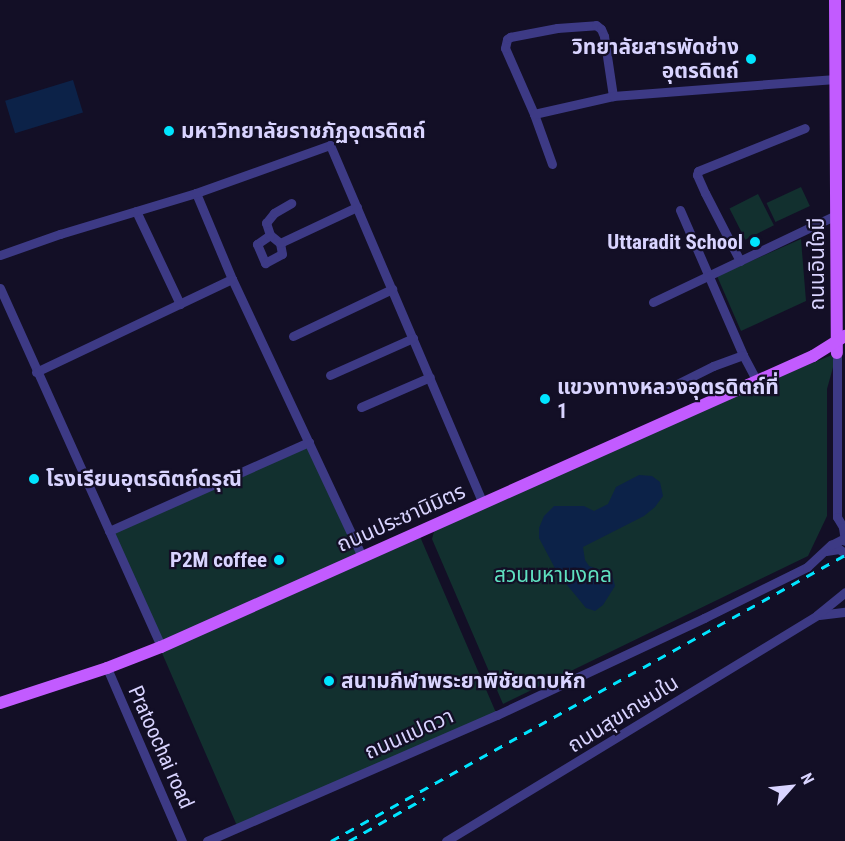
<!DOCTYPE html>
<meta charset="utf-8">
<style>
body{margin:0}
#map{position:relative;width:845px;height:841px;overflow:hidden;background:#130f26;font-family:"Roboto Condensed","Noto Sans Thai",sans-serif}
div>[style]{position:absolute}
.green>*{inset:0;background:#12302f;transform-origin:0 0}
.water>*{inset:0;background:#0c2248;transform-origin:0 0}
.minor>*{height:9px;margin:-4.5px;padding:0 4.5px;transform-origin:4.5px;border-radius:4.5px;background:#3d3a85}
.major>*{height:12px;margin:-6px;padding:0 6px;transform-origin:6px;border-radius:6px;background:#c25bff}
.rail>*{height:3px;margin-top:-1.5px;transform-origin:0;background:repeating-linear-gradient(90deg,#00e5ff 0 9px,transparent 0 17px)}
.dots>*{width:16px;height:16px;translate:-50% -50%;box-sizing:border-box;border:3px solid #130f26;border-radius:50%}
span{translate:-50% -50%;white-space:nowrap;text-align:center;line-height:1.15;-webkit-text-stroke:4.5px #130f26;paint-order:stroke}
.poi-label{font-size:21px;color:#d9d4ff;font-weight:700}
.right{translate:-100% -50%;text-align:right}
.left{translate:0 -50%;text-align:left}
.street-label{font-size:21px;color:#d9d4ff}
.park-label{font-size:21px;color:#5fe0c0}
.north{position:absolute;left:761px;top:757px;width:60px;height:60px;-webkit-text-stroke:4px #130f26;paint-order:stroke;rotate:63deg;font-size:16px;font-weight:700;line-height:24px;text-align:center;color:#d9d4ff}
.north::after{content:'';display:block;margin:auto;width:21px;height:27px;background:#d9d4ff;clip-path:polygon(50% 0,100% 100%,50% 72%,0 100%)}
</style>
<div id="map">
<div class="green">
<div style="left:801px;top:187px;width:21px;height:38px;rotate:65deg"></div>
<div style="left:758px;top:194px;width:35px;height:32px;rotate:63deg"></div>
<div style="clip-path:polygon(801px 239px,806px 301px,741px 331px,717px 276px)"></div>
<div style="clip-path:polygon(837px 353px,827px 389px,827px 516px,808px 556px,503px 704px,432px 539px,436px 524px,645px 431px)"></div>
<div style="clip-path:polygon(309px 442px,362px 557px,418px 532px,497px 715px,238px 828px,109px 531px)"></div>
</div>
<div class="water">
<div style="left:73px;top:80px;width:34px;height:71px;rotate:73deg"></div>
<div style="clip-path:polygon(639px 475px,652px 476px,660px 482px,663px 496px,655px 507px,644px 516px,583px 547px,585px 560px,589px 566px,612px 574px,615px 586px,603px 605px,595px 611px,586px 608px,558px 574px,539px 538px,539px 528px,544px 516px,554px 506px,584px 506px,594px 511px,608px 504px,616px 487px)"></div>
</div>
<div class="minor">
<div style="left:534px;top:114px;width:72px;rotate:-113.7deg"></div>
<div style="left:505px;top:48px;width:9px;rotate:-77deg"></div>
<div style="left:507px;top:39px;width:4px;rotate:-34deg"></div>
<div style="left:510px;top:37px;width:48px;rotate:-10.8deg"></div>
<div style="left:557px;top:28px;width:39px;rotate:-4deg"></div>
<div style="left:596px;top:25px;width:6px;rotate:39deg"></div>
<div style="left:601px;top:29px;width:8px;rotate:67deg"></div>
<div style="left:604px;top:36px;width:61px;rotate:81.5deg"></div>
<div style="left:552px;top:164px;width:53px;rotate:-109.8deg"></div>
<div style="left:534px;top:114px;width:81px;rotate:-12.8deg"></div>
<div style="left:613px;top:96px;width:223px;rotate:-4.4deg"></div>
<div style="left:196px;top:193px;width:93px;rotate:67.3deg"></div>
<div style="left:232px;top:279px;width:307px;rotate:64.9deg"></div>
<div style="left:680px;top:210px;width:158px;rotate:66.5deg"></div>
<div style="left:743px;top:355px;width:30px;rotate:62deg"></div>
<div style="left:136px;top:211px;width:103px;rotate:64.7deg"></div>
<div style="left:270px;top:235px;width:16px;rotate:145deg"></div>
<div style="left:257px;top:244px;width:21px;rotate:67deg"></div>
<div style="left:265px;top:263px;width:19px;rotate:-28deg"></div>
<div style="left:282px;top:254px;width:11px;rotate:-100deg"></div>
<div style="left:280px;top:243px;width:13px;rotate:-141deg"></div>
<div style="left:270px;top:235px;width:13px;rotate:-108deg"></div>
<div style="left:266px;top:223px;width:13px;rotate:-51deg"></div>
<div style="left:274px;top:213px;width:20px;rotate:-30deg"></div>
<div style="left:280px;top:243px;width:85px;rotate:-25.1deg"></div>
<div style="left:0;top:255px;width:64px;rotate:-19.3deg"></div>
<div style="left:60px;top:234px;width:142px;rotate:-16.8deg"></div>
<div style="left:196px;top:193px;width:142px;rotate:-19.7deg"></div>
<div style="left:330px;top:145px;width:389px;rotate:66.9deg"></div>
<div style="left:740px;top:261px;width:76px;rotate:-117.2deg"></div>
<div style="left:705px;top:193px;width:20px;rotate:-114deg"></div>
<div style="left:697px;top:175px;width:4px;rotate:-76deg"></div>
<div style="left:698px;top:171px;width:115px;rotate:-21.9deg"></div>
<div style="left:0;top:288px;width:393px;rotate:65.8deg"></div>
<div style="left:653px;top:302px;width:203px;rotate:-25.4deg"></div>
<div style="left:293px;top:336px;width:110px;rotate:-25.4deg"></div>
<div style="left:837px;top:353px;width:164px;rotate:90deg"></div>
<div style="left:837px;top:517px;width:12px;rotate:59deg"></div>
<div style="left:843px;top:527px;width:14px;rotate:82deg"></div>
<div style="left:36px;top:372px;width:217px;rotate:-25.4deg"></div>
<div style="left:330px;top:375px;width:91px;rotate:-24deg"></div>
<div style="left:663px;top:391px;width:56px;rotate:-26.6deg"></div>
<div style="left:713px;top:366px;width:32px;rotate:-20deg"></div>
<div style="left:361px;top:407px;width:75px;rotate:-23.5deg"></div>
<div style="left:109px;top:531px;width:219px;rotate:-24deg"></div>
<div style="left:826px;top:551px;width:13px;rotate:-9deg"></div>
<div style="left:839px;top:549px;width:7px;rotate:34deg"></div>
<div style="left:819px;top:615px;width:26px;rotate:-7deg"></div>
<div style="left:107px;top:668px;width:189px;rotate:66.6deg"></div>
<div style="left:207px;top:841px;width:316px;rotate:-23.5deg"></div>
<div style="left:497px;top:715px;width:229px;rotate:-25.1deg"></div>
<div style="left:704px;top:618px;width:115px;rotate:-26.3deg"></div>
<div style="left:807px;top:567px;width:33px;rotate:-43deg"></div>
<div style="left:831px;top:545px;width:16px;rotate:-27deg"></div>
<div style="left:446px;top:841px;width:434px;rotate:-31.3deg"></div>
<div style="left:817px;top:615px;width:36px;rotate:-39deg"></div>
</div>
<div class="major">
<div style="left:835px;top:0;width:353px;rotate:89.7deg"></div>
<div style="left:0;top:703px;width:113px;rotate:-18.1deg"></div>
<div style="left:107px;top:668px;width:58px;rotate:-21.3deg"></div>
<div style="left:161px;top:647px;width:714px;rotate:-24.05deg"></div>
<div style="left:813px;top:356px;width:38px;rotate:-32deg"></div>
</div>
<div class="rail">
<div style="left:331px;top:841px;width:588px;rotate:-29.09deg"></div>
<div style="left:349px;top:841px;width:87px;rotate:-29.5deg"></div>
</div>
<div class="dots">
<div style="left:751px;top:59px;background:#00e5ff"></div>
<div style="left:169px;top:131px;background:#00e5ff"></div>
<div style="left:755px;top:242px;background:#00e5ff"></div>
<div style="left:545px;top:399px;background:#00e5ff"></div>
<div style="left:34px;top:479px;background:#00e5ff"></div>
<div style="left:279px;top:560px;background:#00e5ff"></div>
<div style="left:329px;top:681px;background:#00e5ff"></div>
</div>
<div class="poi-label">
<span class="right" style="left:739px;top:59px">วิทยาลัยสารพัดช่าง<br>อุตรดิตถ์</span>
<span class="left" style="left:181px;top:131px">มหาวิทยาลัยราชภัฏอุตรดิตถ์</span>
<span class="right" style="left:743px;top:242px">Uttaradit School</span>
<span class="left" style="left:557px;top:399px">แขวงทางหลวงอุตรดิตถ์ที่<br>1</span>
<span class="left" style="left:46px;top:479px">โรงเรียนอุตรดิตถ์ดรุณี</span>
<span class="right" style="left:267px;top:560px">P2M coffee</span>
<span class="left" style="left:341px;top:681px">สนามกีฬาพระยาพิชัยดาบหัก</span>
</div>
<div class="street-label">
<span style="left:817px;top:264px;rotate:-90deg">ถนนอินใจมี</span>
<span style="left:401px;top:518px;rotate:-24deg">ถนนประชานิมิตร</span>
<span style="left:623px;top:714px;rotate:-32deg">ถนนสุขเกษมใน</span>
<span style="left:409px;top:734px;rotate:-24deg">ถนนแปดวา</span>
<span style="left:161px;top:747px;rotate:66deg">Pratoochai road</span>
</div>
<div class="park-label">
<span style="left:553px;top:575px">สวนมหามงคล</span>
</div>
<div class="north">N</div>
</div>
